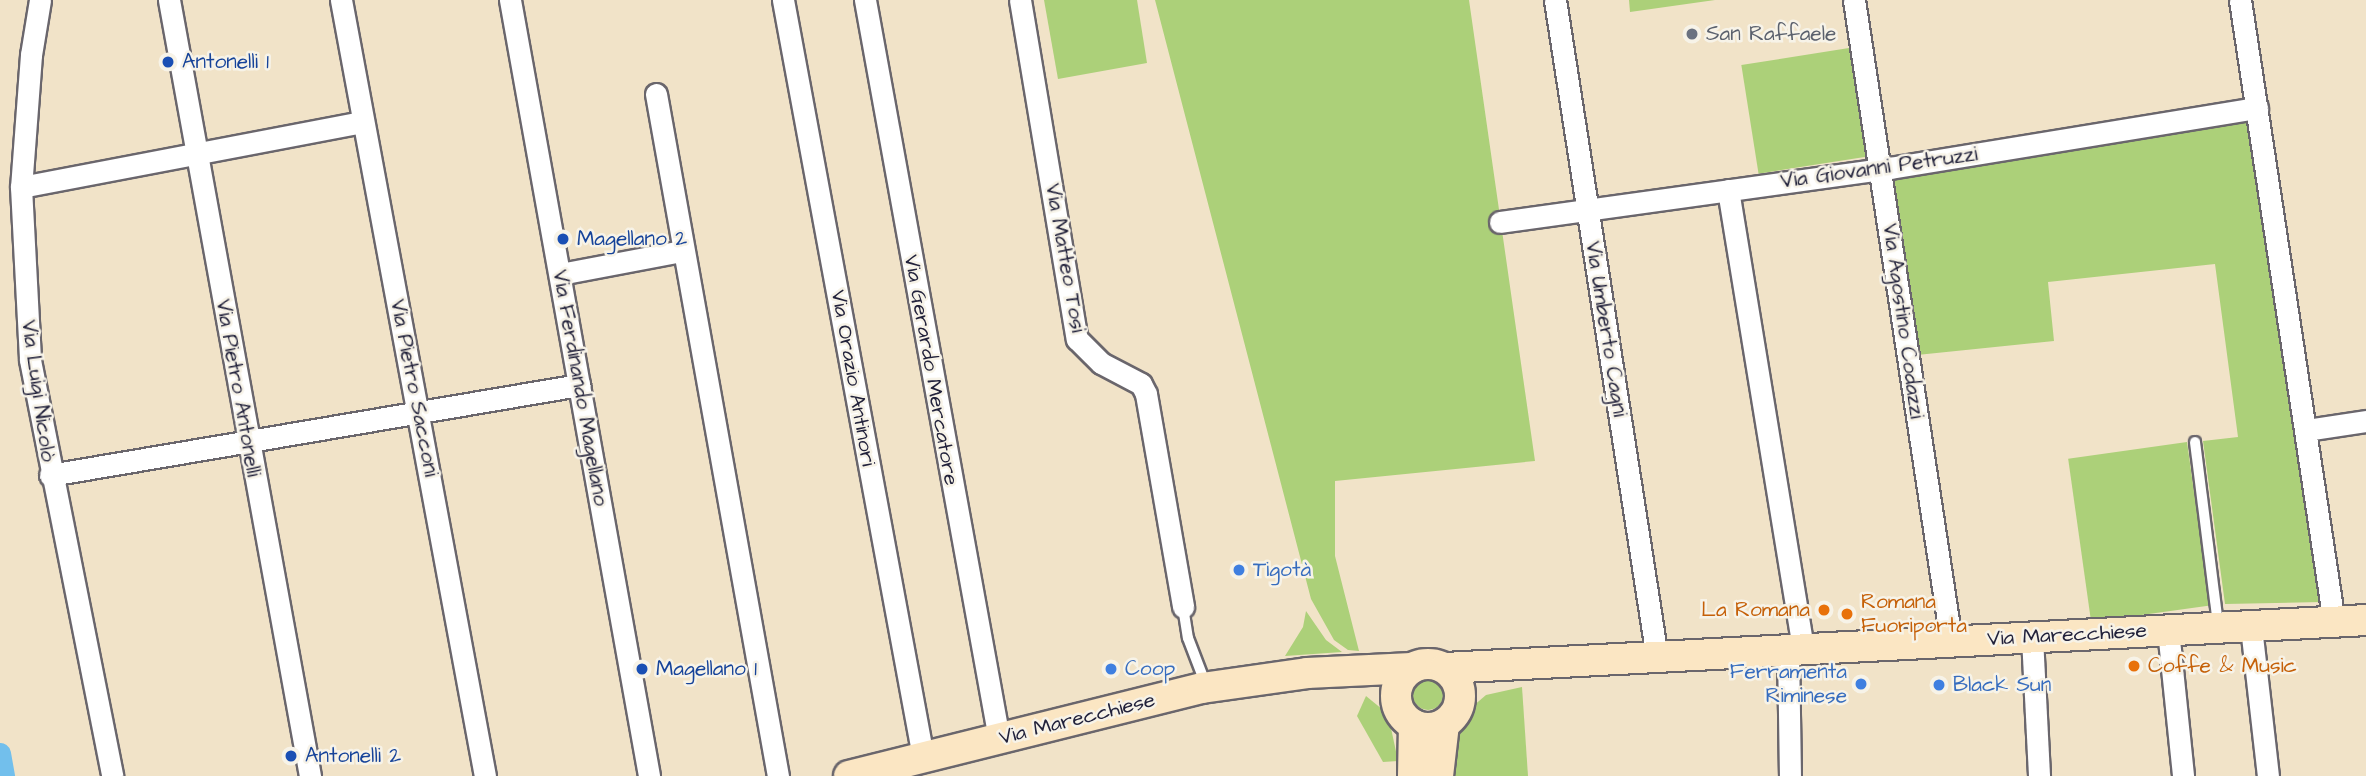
<!DOCTYPE html>
<meta charset="utf-8">
<style>
body{margin:0}
#map{position:relative;width:2366px;height:776px;overflow:hidden;background:#f1e3c8;font-family:"Architects Daughter",sans-serif}
div>[style]{position:absolute}
.green>*{inset:0;background:#acd079;transform-origin:0 0}
.round{border-radius:50%}
.canal>*{height:21px;margin:-10.5px;padding:0 10.5px;transform-origin:10.5px;border-radius:10.5px;background:#72bfec}
.roads{filter:drop-shadow(2px 0 #6a666c) drop-shadow(-2px 0 #6a666c) drop-shadow(0 2px #6a666c) drop-shadow(0 -2px #6a666c)}
.lane>*{height:10px;margin:-5px;padding:0 5px;transform-origin:5px;border-radius:5px;background:#fff}
.street>*{height:21px;margin:-10.5px;padding:0 10.5px;transform-origin:10.5px;border-radius:10.5px;background:#fff}
.secondary>*{height:30px;margin:-15px;padding:0 15px;transform-origin:15px;border-radius:15px;background:#fbe6c3}
.secondary>.ring{margin:-15px;padding:0;box-sizing:content-box;background:none;border:30px solid #fbe6c3;border-radius:50%}
.dots>*{width:19px;height:19px;translate:-50% -50%;box-sizing:border-box;border:4px solid #f7f3e8;border-radius:50%}
span{translate:-50% -50%;white-space:nowrap;text-align:center;line-height:1.15;-webkit-text-stroke:5px #f7f3e8;paint-order:stroke}
.worship-label{font-size:21px;color:#5b616d}
.left{translate:0 -50%;text-align:left}
.transit-label{font-size:21px;color:#164399}
.street-label{font-size:21px;color:#22223b}
.shop-label{font-size:21px;color:#366cbe}
.right{translate:-100% -50%;text-align:right}
.food-label{font-size:21px;color:#c56008}
</style>
<div id="map">
<div class="green">
<div style="clip-path:polygon(1044px 0,1137px 0,1147px 63px,1058px 79px)"></div>
<div style="clip-path:polygon(1155px 0,1469px 0,1535px 461px,1335px 481px,1335px 556px,1359px 651px,1348px 650px,1334px 640px,1311px 599px)"></div>
<div style="clip-path:polygon(1629px 0,1715px 0,1630px 12px)"></div>
<div style="left:1849px;top:48px;width:110px;height:109px;rotate:81deg"></div>
<div style="clip-path:polygon(2248px 116px,2266px 241px,2321px 602px,2225px 604px,2203px 441px,2238px 437px,2215px 264px,2048px 282px,2054px 341px,1917px 355px,1892px 174px)"></div>
<div style="left:2187px;top:442px;width:165px;height:120px;rotate:82deg"></div>
<div style="clip-path:polygon(1306px 611px,1326px 640px,1342px 652px,1285px 656px,1303px 627px)"></div>
<div class="round" style="left:1413px;top:680px;width:30px;height:30px"></div>
<div style="clip-path:polygon(1522px 687px,1528px 776px,1450px 776px,1454px 737px,1465px 713px,1486px 695px)"></div>
<div style="clip-path:polygon(1366px 696px,1388px 714px,1398px 761px,1383px 762px,1357px 716px)"></div>
</div>
<div class="canal">
<div style="left:0;top:753px;width:23px;rotate:80deg"></div>
</div>
<div class="roads">
<div class="lane">
<div style="left:2195px;top:442px;width:184px;rotate:82.8deg"></div>
<div style="left:1183px;top:607px;width:31px;rotate:81deg"></div>
<div style="left:1188px;top:638px;width:50px;rotate:69deg"></div>
</div>
<div class="street">
<div style="left:40px;top:0;width:56px;rotate:99.3deg"></div>
<div style="left:31px;top:55px;width:132px;rotate:94.3deg"></div>
<div style="left:21px;top:187px;width:173px;rotate:87deg"></div>
<div style="left:30px;top:360px;width:424px;rotate:78.8deg"></div>
<div style="left:169px;top:0;width:789px;rotate:79.7deg"></div>
<div style="left:341px;top:0;width:789px;rotate:79.49deg"></div>
<div style="left:510px;top:0;width:788px;rotate:79.84deg"></div>
<div style="left:783px;top:0;width:770px;rotate:79.52deg"></div>
<div style="left:865px;top:0;width:751px;rotate:79.72deg"></div>
<div style="left:1020px;top:0;width:344px;rotate:80.5deg"></div>
<div style="left:1077px;top:339px;width:34px;rotate:45deg"></div>
<div style="left:1101px;top:363px;width:45px;rotate:27.7deg"></div>
<div style="left:1141px;top:384px;width:11px;rotate:63deg"></div>
<div style="left:1146px;top:394px;width:216px;rotate:80.1deg"></div>
<div style="left:1555px;top:0;width:665px;rotate:81.18deg"></div>
<div style="left:1854px;top:0;width:648px;rotate:81.39deg"></div>
<div style="left:2240px;top:0;width:629px;rotate:81.41deg"></div>
<div style="left:656px;top:94px;width:693px;rotate:79.86deg"></div>
<div style="left:21px;top:187px;width:348px;rotate:-10.8deg"></div>
<div style="left:1728px;top:190px;width:465px;rotate:80.7deg"></div>
<div style="left:1500px;top:222px;width:394px;rotate:-7.9deg"></div>
<div style="left:1890px;top:168px;width:372px;rotate:-9.3deg"></div>
<div style="left:560px;top:274px;width:124px;rotate:-10.7deg"></div>
<div style="left:2306px;top:430px;width:61px;rotate:-8.5deg"></div>
<div style="left:50px;top:475px;width:537px;rotate:-9.66deg"></div>
<div style="left:2251px;top:627px;width:150px;rotate:83.5deg"></div>
<div style="left:2168px;top:630px;width:147px;rotate:84.1deg"></div>
<div style="left:2032px;top:637px;width:139px;rotate:87.1deg"></div>
<div style="left:1788px;top:650px;width:126px;rotate:89.1deg"></div>
</div>
<div class="secondary">
<div class="ring" style="left:1396px;top:664px;width:34px;height:34px"></div>
<div style="left:1445px;top:668px;width:922px;rotate:-2.98deg"></div>
<div style="left:849px;top:776px;width:364px;rotate:-14deg"></div>
<div style="left:1202px;top:688px;width:106px;rotate:-8.1deg"></div>
<div style="left:1307px;top:673px;width:105px;rotate:-2.7deg"></div>
<div style="left:1413px;top:776px;width:51px;rotate:-88.9deg"></div>
<div style="left:1438px;top:776px;width:52px;rotate:-83.4deg"></div>
</div>
</div>
<div class="dots">
<div style="left:1692px;top:34px;background:#6b7280"></div>
<div style="left:168px;top:62px;background:#1a4fb4"></div>
<div style="left:563px;top:239px;background:#1a4fb4"></div>
<div style="left:1239px;top:570px;background:#3f7fe0"></div>
<div style="left:1824px;top:610px;background:#e8710a"></div>
<div style="left:1847px;top:614px;background:#e8710a"></div>
<div style="left:2134px;top:666px;background:#e8710a"></div>
<div style="left:642px;top:669px;background:#1a4fb4"></div>
<div style="left:1111px;top:669px;background:#3f7fe0"></div>
<div style="left:1861px;top:684px;background:#3f7fe0"></div>
<div style="left:1939px;top:685px;background:#3f7fe0"></div>
<div style="left:291px;top:756px;background:#1a4fb4"></div>
</div>
<div class="worship-label">
<span class="left" style="left:1706px;top:34px">San Raffaele</span>
</div>
<div class="transit-label">
<span class="left" style="left:182px;top:62px">Antonelli 1</span>
<span class="left" style="left:577px;top:239px">Magellano 2</span>
<span class="left" style="left:656px;top:669px">Magellano 1</span>
<span class="left" style="left:305px;top:756px">Antonelli 2</span>
</div>
<div class="street-label">
<span style="left:1879px;top:168px;rotate:-8deg">Via Giovanni Petruzzi</span>
<span style="left:1065px;top:258px;rotate:80deg">Via Matteo Tosi</span>
<span style="left:1903px;top:321px;rotate:82deg">Via Agostino Codazzi</span>
<span style="left:1606px;top:329px;rotate:81deg">Via Umberto Cagni</span>
<span style="left:931px;top:370px;rotate:80deg">Via Gerardo Mercatore</span>
<span style="left:853px;top:378px;rotate:80deg">Via Orazio Antinori</span>
<span style="left:238px;top:388px;rotate:80deg">Via Pietro Antonelli</span>
<span style="left:414px;top:388px;rotate:79deg">Via Pietro Sacconi</span>
<span style="left:580px;top:388px;rotate:80deg">Via Ferdinando Magellano</span>
<span style="left:38px;top:391px;rotate:82deg">Via Luigi Nicolò</span>
<span style="left:2067px;top:635px;rotate:-3deg">Via Marecchiese</span>
<span style="left:1077px;top:719px;rotate:-14deg">Via Marecchiese</span>
</div>
<div class="shop-label">
<span class="left" style="left:1253px;top:570px">Tigotà</span>
<span class="left" style="left:1125px;top:669px">Coop</span>
<span class="right" style="left:1847px;top:684px">Ferramenta<br>Riminese</span>
<span class="left" style="left:1953px;top:685px">Black Sun</span>
</div>
<div class="food-label">
<span class="left" style="left:1861px;top:614px">Romana<br>Fuoriporta</span>
<span class="right" style="left:1810px;top:610px">La Romana</span>
<span class="left" style="left:2148px;top:666px">Coffe &amp; Music</span>
</div>
</div>
